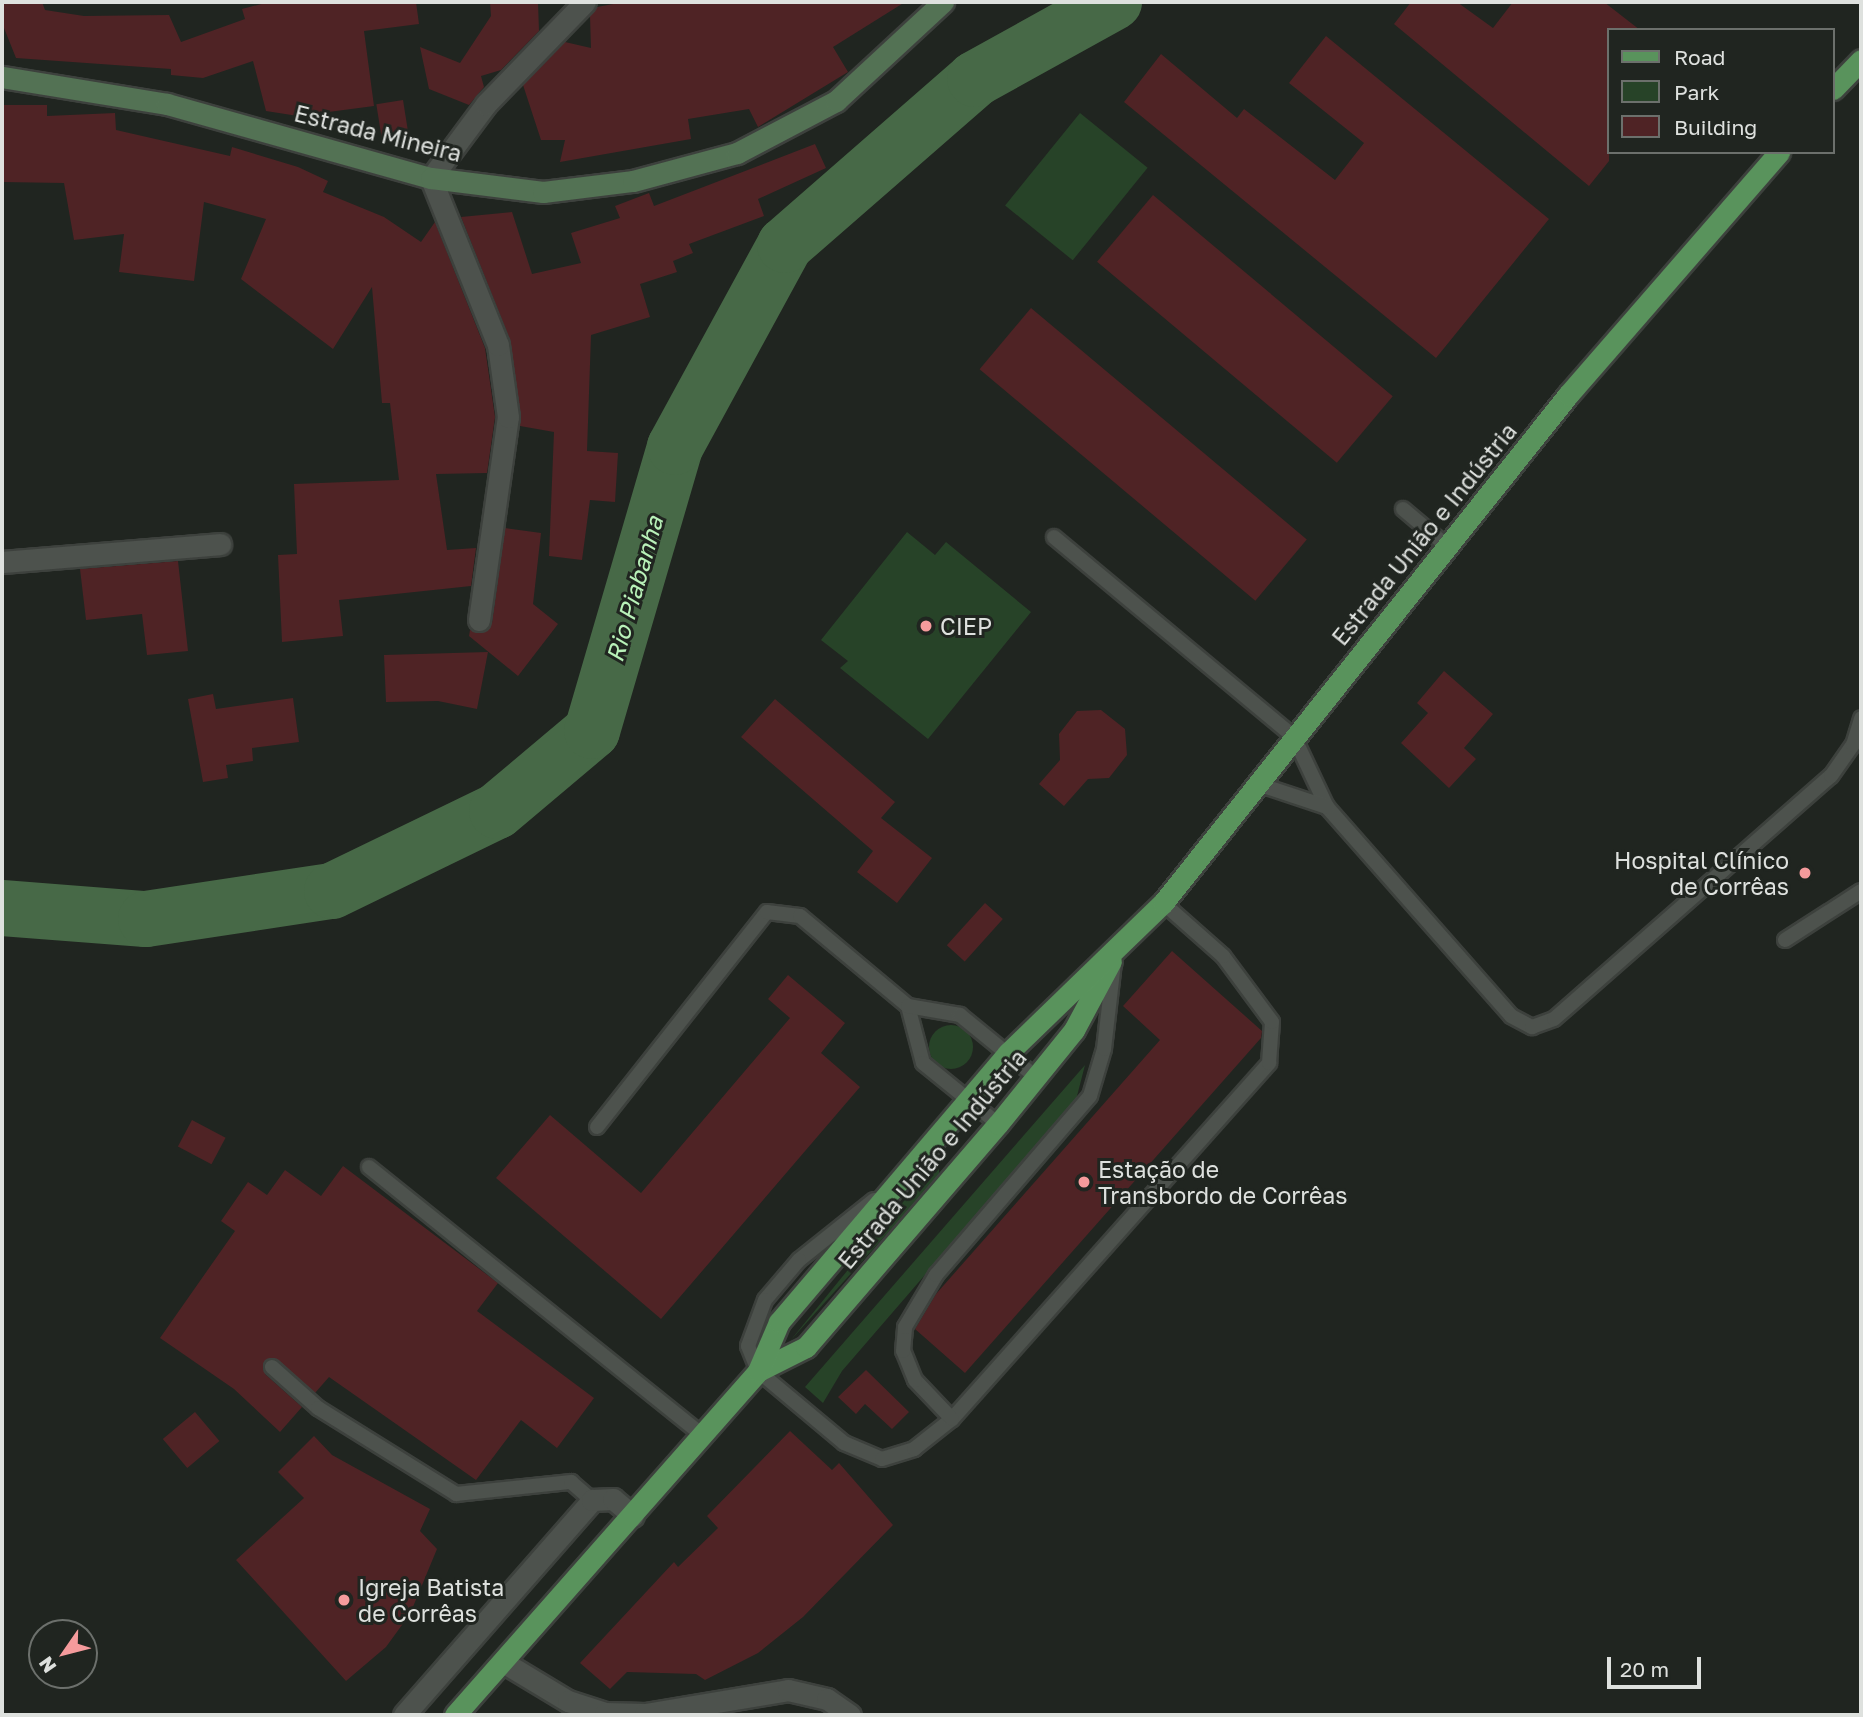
<!DOCTYPE html>
<meta charset="utf-8">
<style>
body{margin:0}
#map{position:relative;width:1863px;height:1717px;overflow:hidden;background:#202520;font-family:"Golos Text",sans-serif}
div>[style]{position:absolute}
.green>*{inset:0;background:#274328;transform-origin:0 0}
.round{border-radius:50%}
.river>*{height:56px;margin:-28px;padding:0 28px;transform-origin:28px;border-radius:28px;background:#476947}
.building>*{inset:0;background:#4f2325;transform-origin:0 0}
.roads{filter:drop-shadow(2px 0 #3d413d) drop-shadow(-2px 0 #3d413d) drop-shadow(0 2px #3d413d) drop-shadow(0 -2px #3d413d)}
.lane>*{height:14px;margin:-7px;padding:0 7px;transform-origin:7px;border-radius:7px;background:#4d524d}
.street>*{height:21px;margin:-10.5px;padding:0 10.5px;transform-origin:10.5px;border-radius:10.5px;background:#4d524d}
.secondary>*{height:21px;margin:-10.5px;padding:0 10.5px;transform-origin:10.5px;border-radius:10.5px;background:#537254}
.primary>*{height:21px;margin:-10.5px;padding:0 10.5px;transform-origin:10.5px;border-radius:10.5px;background:#59935c}
.dots>*{width:19px;height:19px;translate:-50% -50%;box-sizing:border-box;border:4px solid #202520;border-radius:50%}
span{translate:-50% -50%;white-space:nowrap;text-align:center;line-height:1.15;-webkit-text-stroke:6px #202520;paint-order:stroke}
.street-label{font-size:23px;color:#dee1de}
.poi-label{font-size:23px;color:#dee1de}
.left{translate:0 -50%;text-align:left}
.right{translate:-100% -50%;text-align:right}
.water-label{font-size:24px;color:#b9f2b9;font-style:italic}
.frame{position:absolute;inset:0;border:4px solid #dee1de;pointer-events:none}
.legend{position:absolute;left:1607px;top:28px;width:228px;height:126px;box-sizing:border-box;background:#202520;border:2px solid #6c706c;margin:0;padding:9px 12px;list-style:none;font-size:21px;color:#dee1de}
.legend li{display:flex;align-items:center;gap:14px;height:35px}
.legend b{width:35px;border:2px solid #6c706c}
.north{position:absolute;left:28px;top:1619px;width:70px;height:70px;box-sizing:border-box;background:#202520;border:2px solid #6c706c;border-radius:50%;rotate:235deg;font-size:19px;font-weight:700;line-height:28px;text-align:center;color:#dee1de}
.north::after{content:'';display:block;margin:auto;width:24px;height:32px;background:#f59b9c;clip-path:polygon(50% 0,100% 100%,50% 72%,0 100%)}
.scale{position:absolute;left:1607px;top:1657px;width:94px;height:32px;box-sizing:border-box;border:4px solid #dee1de;border-top:0;padding-left:9px;font-size:21px;line-height:24px;white-space:nowrap;color:#dee1de;-webkit-text-stroke:5px #202520;paint-order:stroke}
</style>
<div id="map">
<div class="green">
<div style="left:1080px;top:113px;width:87px;height:119px;rotate:39deg"></div>
<div style="clip-path:polygon(907px 532px,935px 555px,946px 542px,1031px 612px,928px 739px,840px 668px,848px 661px,821px 640px)"></div>
<div class="round" style="left:929px;top:1025px;width:44px;height:44px"></div>
<div style="clip-path:polygon(1085px 1065px,1076px 1100px,842px 1371px,823px 1403px,805px 1387px)"></div>
<div style="clip-path:polygon(939px 1166px,939px 1176px,790px 1341px,930px 1169px)"></div>
</div>
<div class="river">
<div style="left:2px;top:908px;width:144px;rotate:4.4deg"></div>
<div style="left:146px;top:919px;width:188px;rotate:-8.6deg"></div>
<div style="left:332px;top:891px;width:183px;rotate:-25.9deg"></div>
<div style="left:497px;top:811px;width:124px;rotate:-40.1deg"></div>
<div style="left:592px;top:731px;width:296px;rotate:-73.7deg"></div>
<div style="left:675px;top:447px;width:230px;rotate:-61.4deg"></div>
<div style="left:785px;top:245px;width:252px;rotate:-41.1deg"></div>
<div style="left:975px;top:79px;width:159px;rotate:-29deg"></div>
</div>
<div class="building">
<div style="clip-path:polygon(2px 2px,42px 2px,45px 10px,84px 16px,169px 15px,181px 42px,245px 19px,242px 9px,269px 2px,416px 2px,419px 24px,364px 31px,374px 106px,298px 116px,266px 111px,253px 61px,203px 78px,171px 75px,171px 69px,16px 58px,2px 23px)"></div>
<div style="clip-path:polygon(490px 2px,538px 2px,539px 31px,501px 70px,481px 76px,484px 87px,469px 105px,429px 89px,420px 47px,460px 63px,491px 16px)"></div>
<div style="clip-path:polygon(624px 2px,905px 2px,833px 47px,848px 72px,758px 127px,749px 109px,688px 119px,691px 139px,560px 162px,565px 140px,541px 140px,523px 85px,565px 42px,591px 48px,590px 16px,597px 7px)"></div>
<div style="clip-path:polygon(1411px 2px,1457px 2px,1493px 28px,1513px 2px,1604px 2px,1640px 30px,1609px 30px,1609px 161px,1589px 186px,1394px 24px)"></div>
<div style="clip-path:polygon(1326px 36px,1549px 219px,1436px 358px,1124px 102px,1161px 54px,1237px 118px,1244px 109px,1335px 180px,1364px 143px,1289px 83px)"></div>
<div style="left:403px;top:100px;width:37px;height:27px;rotate:81deg"></div>
<div style="clip-path:polygon(2px 105px,47px 105px,47px 116px,115px 113px,116px 130px,230px 156px,232px 147px,298px 167px,328px 181px,323px 192px,384px 217px,421px 242px,435px 222px,485px 348px,495px 417px,487px 473px,436px 474px,447px 550px,476px 548px,471px 586px,339px 600px,343px 636px,282px 642px,278px 555px,297px 554px,294px 484px,399px 480px,390px 403px,382px 403px,372px 287px,333px 349px,241px 279px,266px 219px,204px 202px,194px 281px,119px 272px,124px 234px,74px 240px,64px 183px,2px 182px)"></div>
<div style="clip-path:polygon(815px 144px,826px 168px,758px 199px,764px 216px,689px 244px,693px 253px,673px 261px,677px 272px,640px 284px,650px 317px,591px 335px,587px 451px,618px 453px,615px 502px,590px 500px,582px 560px,549px 556px,554px 432px,520px 426px,510px 340px,461px 217px,512px 212px,532px 274px,581px 263px,571px 233px,620px 218px,615px 206px,649px 193px,654px 206px)"></div>
<div style="left:1153px;top:195px;width:313px;height:87px;rotate:40deg"></div>
<div style="left:1031px;top:308px;width:360px;height:80px;rotate:40deg"></div>
<div style="clip-path:polygon(505px 528px,541px 533px,533px 604px,558px 624px,518px 676px,469px 636px,470px 630px,483px 632px,492px 623px)"></div>
<div style="clip-path:polygon(178px 561px,188px 651px,147px 655px,142px 614px,86px 620px,80px 569px)"></div>
<div style="clip-path:polygon(488px 652px,477px 709px,438px 701px,386px 702px,384px 655px)"></div>
<div style="clip-path:polygon(1444px 671px,1493px 714px,1464px 748px,1476px 759px,1449px 788px,1401px 743px,1428px 713px,1417px 703px)"></div>
<div style="clip-path:polygon(213px 694px,216px 709px,293px 698px,299px 742px,252px 748px,253px 761px,226px 765px,228px 778px,203px 782px,188px 699px)"></div>
<div style="clip-path:polygon(775px 699px,895px 802px,881px 818px,932px 858px,897px 903px,857px 872px,873px 851px,741px 737px)"></div>
<div style="clip-path:polygon(1101px 710px,1125px 729px,1127px 755px,1109px 778px,1088px 779px,1064px 806px,1039px 784px,1060px 760px,1059px 734px,1077px 711px)"></div>
<div style="left:985px;top:903px;width:24px;height:57px;rotate:42deg"></div>
<div style="clip-path:polygon(1172px 951px,1262px 1031px,1261px 1038px,965px 1373px,915px 1329px,936px 1294px,1160px 1040px,1123px 1006px)"></div>
<div style="clip-path:polygon(788px 975px,845px 1023px,821px 1053px,860px 1087px,661px 1319px,496px 1178px,550px 1115px,641px 1193px,790px 1018px,768px 999px)"></div>
<div style="left:192px;top:1120px;width:38px;height:30px;rotate:28deg"></div>
<div style="clip-path:polygon(343px 1166px,498px 1283px,477px 1311px,594px 1398px,557px 1448px,521px 1420px,476px 1480px,329px 1377px,315px 1393px,270px 1358px,265px 1374px,302px 1407px,280px 1432px,234px 1389px,160px 1338px,235px 1231px,221px 1221px,248px 1182px,267px 1195px,285px 1170px,321px 1196px)"></div>
<div style="clip-path:polygon(866px 1370px,909px 1412px,892px 1429px,865px 1404px,856px 1414px,838px 1397px)"></div>
<div style="left:195px;top:1412px;width:38px;height:42px;rotate:50deg"></div>
<div style="clip-path:polygon(790px 1431px,832px 1470px,839px 1463px,893px 1525px,803px 1617px,758px 1653px,705px 1680px,696px 1674px,627px 1672px,610px 1689px,580px 1663px,674px 1562px,678px 1567px,718px 1528px,707px 1516px)"></div>
<div style="clip-path:polygon(314px 1436px,332px 1455px,430px 1509px,420px 1531px,437px 1549px,410px 1614px,386px 1647px,346px 1681px,236px 1560px,304px 1498px,278px 1472px)"></div>
</div>
<div class="roads">
<div class="lane">
<div style="left:1403px;top:509px;width:59px;rotate:40.2deg"></div>
<div style="left:1054px;top:537px;width:312px;rotate:39.8deg"></div>
<div style="left:1294px;top:737px;width:77px;rotate:64.8deg"></div>
<div style="left:1327px;top:807px;width:278px;rotate:48.6deg"></div>
<div style="left:1511px;top:1016px;width:24px;rotate:28deg"></div>
<div style="left:1532px;top:1027px;width:23px;rotate:-20deg"></div>
<div style="left:1554px;top:1019px;width:368px;rotate:-41.3deg"></div>
<div style="left:1831px;top:776px;width:38px;rotate:-55deg"></div>
<div style="left:1853px;top:745px;width:28px;rotate:-73deg"></div>
<div style="left:1258px;top:784px;width:73px;rotate:18.4deg"></div>
<div style="left:1785px;top:940px;width:90px;rotate:-32.8deg"></div>
<div style="left:908px;top:1006px;width:59px;rotate:75.3deg"></div>
<div style="left:923px;top:1063px;width:97px;rotate:39.1deg"></div>
<div style="left:597px;top:1127px;width:274px;rotate:-51.7deg"></div>
<div style="left:767px;top:912px;width:33px;rotate:7deg"></div>
<div style="left:800px;top:916px;width:141px;rotate:39.8deg"></div>
<div style="left:908px;top:1006px;width:53px;rotate:9.8deg"></div>
<div style="left:960px;top:1015px;width:99px;rotate:39.3deg"></div>
<div style="left:369px;top:1167px;width:429px;rotate:38.8deg"></div>
<div style="left:874px;top:1200px;width:96px;rotate:141.3deg"></div>
<div style="left:799px;top:1260px;width:52px;rotate:130.4deg"></div>
<div style="left:765px;top:1300px;width:49px;rotate:110.3deg"></div>
<div style="left:748px;top:1346px;width:27px;rotate:68deg"></div>
<div style="left:758px;top:1371px;width:112px;rotate:39.9deg"></div>
<div style="left:844px;top:1443px;width:41px;rotate:22.8deg"></div>
<div style="left:882px;top:1459px;width:34px;rotate:-17deg"></div>
<div style="left:914px;top:1449px;width:48px;rotate:-38.3deg"></div>
<div style="left:952px;top:1419px;width:477px;rotate:-48.3deg"></div>
<div style="left:1269px;top:1063px;width:41px;rotate:-85.8deg"></div>
<div style="left:1272px;top:1022px;width:82px;rotate:-126.6deg"></div>
<div style="left:1223px;top:956px;width:80px;rotate:-138.5deg"></div>
<div style="left:272px;top:1367px;width:62px;rotate:41.7deg"></div>
<div style="left:318px;top:1408px;width:163px;rotate:31.9deg"></div>
<div style="left:456px;top:1494px;width:116px;rotate:-6deg"></div>
<div style="left:571px;top:1482px;width:28px;rotate:41deg"></div>
<div style="left:952px;top:1419px;width:54px;rotate:-133.5deg"></div>
<div style="left:915px;top:1380px;width:31px;rotate:-112deg"></div>
<div style="left:903px;top:1351px;width:24px;rotate:-85deg"></div>
<div style="left:905px;top:1327px;width:61px;rotate:-59.2deg"></div>
<div style="left:936px;top:1275px;width:236px;rotate:-49.3deg"></div>
<div style="left:1090px;top:1096px;width:49px;rotate:-73.4deg"></div>
<div style="left:1104px;top:1049px;width:87px;rotate:-83.4deg"></div>
</div>
<div class="street">
<div style="left:2px;top:562px;width:219px;rotate:-4.7deg"></div>
<div style="left:479px;top:620px;width:205px;rotate:-81.9deg"></div>
<div style="left:508px;top:417px;width:73px;rotate:-97.9deg"></div>
<div style="left:498px;top:345px;width:180px;rotate:-111.9deg"></div>
<div style="left:431px;top:178px;width:92px;rotate:-53.4deg"></div>
<div style="left:486px;top:104px;width:142px;rotate:-45.9deg"></div>
<div style="left:503px;top:1662px;width:76px;rotate:31deg"></div>
<div style="left:568px;top:1701px;width:39px;rotate:18deg"></div>
<div style="left:605px;top:1713px;width:40px;rotate:1.4deg"></div>
<div style="left:645px;top:1714px;width:145px;rotate:-9.5deg"></div>
<div style="left:788px;top:1690px;width:40px;rotate:13deg"></div>
<div style="left:827px;top:1699px;width:28px;rotate:35deg"></div>
<div style="left:404px;top:1715px;width:286px;rotate:-48.8deg"></div>
<div style="left:592px;top:1500px;width:21px;rotate:-3deg"></div>
<div style="left:613px;top:1499px;width:26px;rotate:40deg"></div>
</div>
<div class="secondary">
<div style="left:2px;top:77px;width:167px;rotate:9.3deg"></div>
<div style="left:167px;top:104px;width:274px;rotate:15.7deg"></div>
<div style="left:431px;top:178px;width:113px;rotate:7.1deg"></div>
<div style="left:543px;top:192px;width:91px;rotate:-7deg"></div>
<div style="left:633px;top:181px;width:108px;rotate:-15.1deg"></div>
<div style="left:737px;top:153px;width:112px;rotate:-27.7deg"></div>
<div style="left:836px;top:101px;width:146px;rotate:-42.8deg"></div>
</div>
<div class="primary">
<div style="left:1833px;top:89px;width:40px;rotate:-46deg"></div>
<div style="left:758px;top:1371px;width:54px;rotate:-26.6deg"></div>
<div style="left:806px;top:1347px;width:294px;rotate:-49.3deg"></div>
<div style="left:998px;top:1124px;width:121px;rotate:-51deg"></div>
<div style="left:1074px;top:1030px;width:78px;rotate:-61.8deg"></div>
<div style="left:455px;top:1715px;width:458px;rotate:-48.6deg"></div>
<div style="left:758px;top:1371px;width:53px;rotate:-66.8deg"></div>
<div style="left:779px;top:1322px;width:353px;rotate:-49.6deg"></div>
<div style="left:1008px;top:1053px;width:216px;rotate:-44.1deg"></div>
<div style="left:1163px;top:903px;width:650px;rotate:-51.44deg"></div>
<div style="left:1568px;top:395px;width:322px;rotate:-49deg"></div>
</div>
</div>
<div class="dots">
<div style="left:926px;top:626px;background:#f59b9c"></div>
<div style="left:1805px;top:873px;background:#f59b9c"></div>
<div style="left:1084px;top:1182px;background:#f59b9c"></div>
<div style="left:344px;top:1600px;background:#f59b9c"></div>
</div>
<div class="street-label">
<span style="left:378px;top:133px;rotate:14deg">Estrada Mineira</span>
<span style="left:1424px;top:534px;rotate:-51deg">Estrada União e Indústria</span>
<span style="left:932px;top:1159px;rotate:-50deg">Estrada União e Indústria</span>
</div>
<div class="poi-label">
<span class="left" style="left:940px;top:626px">CIEP</span>
<span class="right" style="left:1789px;top:873px">Hospital Clínico<br>de Corrêas</span>
<span class="left" style="left:1098px;top:1182px">Estação de<br>Transbordo de Corrêas</span>
<span class="left" style="left:358px;top:1600px">Igreja Batista<br>de Corrêas</span>
</div>
<div class="water-label">
<span style="left:634px;top:589px;rotate:-74deg">Rio Piabanha</span>
</div>
<div class="frame"></div>
<ul class="legend">
<li><b style="height:9px;background:#59935c"></b>Road</li>
<li><b style="height:19px;background:#274328"></b>Park</li>
<li><b style="height:19px;background:#4f2325"></b>Building</li>
</ul>
<div class="north">N</div>
<div class="scale">20 m</div>
</div>
